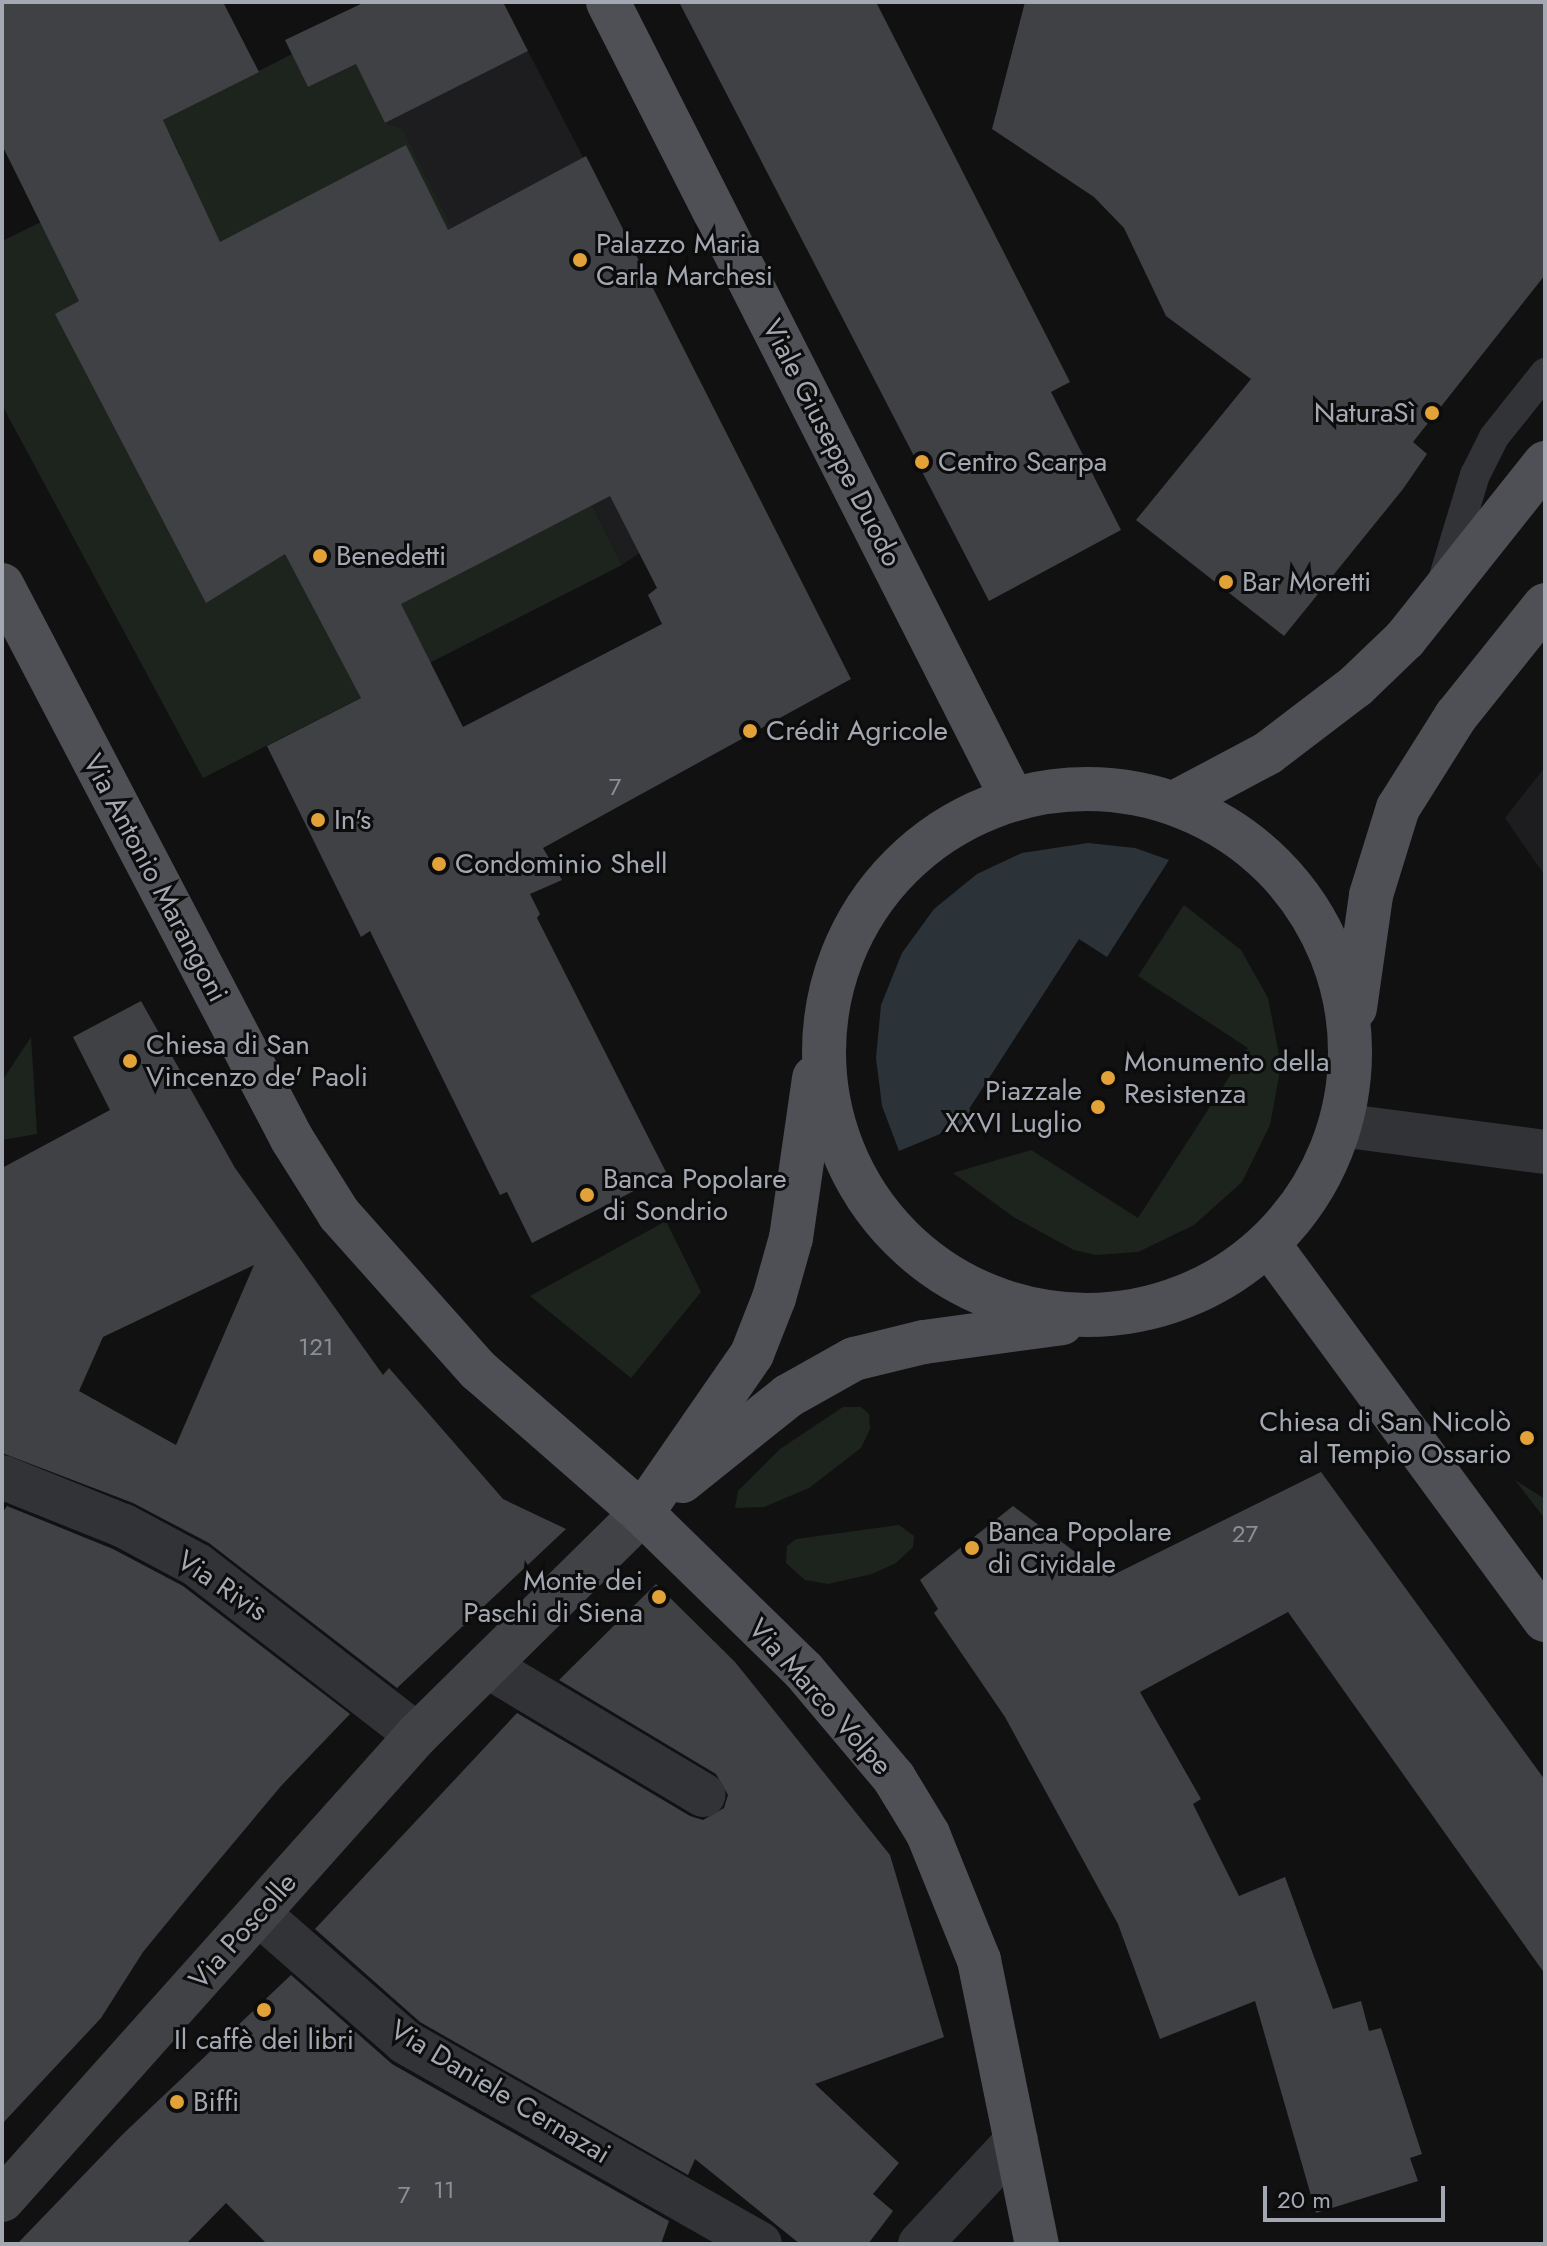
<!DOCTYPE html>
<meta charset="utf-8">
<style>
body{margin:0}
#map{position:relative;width:1547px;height:2246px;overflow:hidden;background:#111112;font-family:Jost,sans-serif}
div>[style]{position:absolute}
.built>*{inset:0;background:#1d1d1f}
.green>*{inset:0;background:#1d241e}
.water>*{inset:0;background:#2b3339}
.building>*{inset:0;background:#404145}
.lane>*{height:30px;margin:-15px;padding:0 15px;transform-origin:15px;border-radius:15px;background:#323337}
.street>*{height:44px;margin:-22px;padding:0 22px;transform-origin:22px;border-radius:22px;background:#323337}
.secondary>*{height:44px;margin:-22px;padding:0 22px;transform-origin:22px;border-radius:22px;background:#404246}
.primary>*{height:44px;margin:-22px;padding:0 22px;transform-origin:22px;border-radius:22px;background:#4e5055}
.primary>.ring{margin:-22px;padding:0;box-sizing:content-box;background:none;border:44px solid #4e5055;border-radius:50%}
.dots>*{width:22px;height:22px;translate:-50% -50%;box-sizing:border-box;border:4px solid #0c0c0d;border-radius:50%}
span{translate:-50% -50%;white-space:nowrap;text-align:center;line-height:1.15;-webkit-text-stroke:6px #0c0c0d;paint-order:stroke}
.number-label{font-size:24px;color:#8a8e97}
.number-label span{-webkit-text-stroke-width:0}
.poi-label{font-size:28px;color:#a3a8b2}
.left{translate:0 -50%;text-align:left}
.right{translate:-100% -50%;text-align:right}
.street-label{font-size:28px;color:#a3a8b2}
.frame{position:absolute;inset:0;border:4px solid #a3a8b2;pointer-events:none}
.scale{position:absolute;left:1263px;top:2186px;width:182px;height:36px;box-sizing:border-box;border:4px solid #a3a8b2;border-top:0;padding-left:10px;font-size:24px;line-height:28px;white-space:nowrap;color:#a3a8b2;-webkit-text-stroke:6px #0c0c0d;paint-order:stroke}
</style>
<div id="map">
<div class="built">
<div style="clip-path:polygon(528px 51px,749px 478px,622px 565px,402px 130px,385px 123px)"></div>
<div style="clip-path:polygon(1545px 767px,1545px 876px,1505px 818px)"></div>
</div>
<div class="green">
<div style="clip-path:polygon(292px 54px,308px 87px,356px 64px,385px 123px,402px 129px,622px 565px,203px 778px,2px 405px,2px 241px,180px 155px,163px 120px)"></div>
<div style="clip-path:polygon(1184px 905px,1241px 950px,1268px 998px,1281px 1065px,1270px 1125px,1242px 1182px,1194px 1225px,1138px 1252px,1096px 1255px,1074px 1250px,1015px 1218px,953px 1173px,1031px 1150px,1138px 1218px,1248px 1048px,1138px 976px)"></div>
<div style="clip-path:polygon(31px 1037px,37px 1134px,2px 1140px,2px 1081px)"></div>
<div style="clip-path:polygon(666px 1221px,701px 1292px,631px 1378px,530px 1296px)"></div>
<div style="clip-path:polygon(843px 1407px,861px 1407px,869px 1414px,870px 1429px,861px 1448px,809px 1488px,764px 1507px,735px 1508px,738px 1491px,780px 1449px)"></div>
<div style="clip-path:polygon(1515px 1480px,1545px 1499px,1545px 1519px)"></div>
<div style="clip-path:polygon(899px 1525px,914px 1536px,913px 1547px,896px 1563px,872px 1574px,828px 1584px,805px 1580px,786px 1563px,787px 1546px,796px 1539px)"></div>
</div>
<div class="water">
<div style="clip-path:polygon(1088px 843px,1135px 848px,1169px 860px,1107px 957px,1079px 939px,969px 1109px,981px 1117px,899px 1151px,882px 1106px,876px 1058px,881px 1005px,902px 953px,934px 909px,977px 874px,1022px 853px)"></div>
</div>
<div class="building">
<div style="clip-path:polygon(evenodd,2px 2px,223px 2px,259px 72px,163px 120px,220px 242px,406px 145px,448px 230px,586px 156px,851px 679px,543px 848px,562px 880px,530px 894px,540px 914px,537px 918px,667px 1174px,532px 1243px,507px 1192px,500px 1195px,370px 931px,361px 937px,267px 746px,361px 698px,285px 554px,206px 603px,55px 314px,79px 301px,2px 145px,2px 2px,610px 496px,657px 588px,648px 595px,662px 624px,463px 727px,401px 604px,610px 496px)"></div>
<div style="clip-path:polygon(365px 2px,503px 2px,528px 51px,385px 123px,356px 64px,308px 87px,285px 40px)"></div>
<div style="clip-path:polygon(679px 2px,876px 2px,1070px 382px,1051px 392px,1121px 530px,989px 601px)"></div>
<div style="clip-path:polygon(1025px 2px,1545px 2px,1545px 275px,1413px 442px,1427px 454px,1403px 489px,1284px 636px,1136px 520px,1251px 379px,1166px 316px,1124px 228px,1094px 197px,992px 129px)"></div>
<div style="clip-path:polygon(evenodd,141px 1001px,235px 1168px,383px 1375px,389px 1368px,503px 1499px,566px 1529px,397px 1688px,209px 1543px,133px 1503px,2px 1453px,2px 1168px,110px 1110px,73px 1037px,141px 1001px,254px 1265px,176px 1445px,79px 1391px,103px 1337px,254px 1265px)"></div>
<div style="clip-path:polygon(1321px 1472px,1545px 1780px,1545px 1974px,1288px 1612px,1140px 1692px,1201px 1799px,1193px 1804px,1239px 1896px,1285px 1877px,1333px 2009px,1361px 2001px,1369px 2031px,1381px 2028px,1422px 2154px,1410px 2158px,1418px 2181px,1316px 2213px,1255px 2001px,1160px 2039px,1118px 1924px,1005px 1717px,934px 1613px,938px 1609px,920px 1580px,1013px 1506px,1109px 1577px)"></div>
<div style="clip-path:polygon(7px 1506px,113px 1549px,183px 1586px,350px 1714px,281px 1786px,189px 1896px,143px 1952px,101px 2018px,2px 2124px,2px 1513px)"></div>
<div style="clip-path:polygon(656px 1584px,735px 1662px,890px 1855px,944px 2037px,815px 2084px,899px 2163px,873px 2194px,893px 2211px,868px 2244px,800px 2244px,695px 2159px,688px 2175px,420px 2022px,315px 1929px,517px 1713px,690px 1816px,703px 1820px,724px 1808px,728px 1795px,716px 1774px,559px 1680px)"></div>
<div style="clip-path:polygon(291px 1975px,392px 2064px,669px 2221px,661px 2244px,267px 2244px,226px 2203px,186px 2244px,17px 2244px,123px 2134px)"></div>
</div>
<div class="lane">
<div style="left:1443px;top:580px;width:110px;rotate:-73.1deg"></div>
<div style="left:1475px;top:475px;width:42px;rotate:-63.4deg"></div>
<div style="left:1494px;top:437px;width:82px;rotate:-51.4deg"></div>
</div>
<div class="street">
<div style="left:1340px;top:1125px;width:207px;rotate:7.5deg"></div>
<div style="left:2px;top:1477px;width:131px;rotate:21.9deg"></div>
<div style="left:124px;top:1526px;width:83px;rotate:28.1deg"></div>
<div style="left:197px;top:1565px;width:278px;rotate:37.7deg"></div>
<div style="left:487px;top:1666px;width:252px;rotate:30.8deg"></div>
<div style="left:259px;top:1914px;width:194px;rotate:41.2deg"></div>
<div style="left:405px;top:2042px;width:408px;rotate:29.6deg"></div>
<div style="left:920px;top:2244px;width:141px;rotate:-47deg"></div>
</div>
<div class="secondary">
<div style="left:2px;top:2200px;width:623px;rotate:-48.25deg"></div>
<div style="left:417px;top:1735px;width:316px;rotate:-44.6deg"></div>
</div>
<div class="primary">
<div style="left:608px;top:2px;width:893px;rotate:63.09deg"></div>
<div style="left:2px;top:585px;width:625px;rotate:62.37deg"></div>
<div style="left:292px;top:1139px;width:89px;rotate:57.9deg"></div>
<div style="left:339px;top:1214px;width:209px;rotate:48.3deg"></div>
<div style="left:478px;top:1370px;width:218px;rotate:41.1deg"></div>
<div style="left:642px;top:1513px;width:226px;rotate:44.3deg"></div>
<div style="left:804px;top:1671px;width:140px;rotate:49.9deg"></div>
<div style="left:894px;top:1778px;width:66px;rotate:58.7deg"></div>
<div style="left:928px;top:1834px;width:136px;rotate:68deg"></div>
<div style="left:979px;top:1960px;width:290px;rotate:78.5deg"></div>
<div class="ring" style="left:824px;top:789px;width:482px;height:482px"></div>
<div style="left:1176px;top:802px;width:104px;rotate:-28deg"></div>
<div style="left:1268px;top:753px;width:111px;rotate:-37.3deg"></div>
<div style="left:1356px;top:686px;width:68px;rotate:-43.8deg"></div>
<div style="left:1405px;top:639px;width:225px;rotate:-51.5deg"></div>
<div style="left:1355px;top:1008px;width:114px;rotate:-81.9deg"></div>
<div style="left:1371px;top:895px;width:91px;rotate:-72.8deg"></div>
<div style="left:1398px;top:808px;width:109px;rotate:-57.8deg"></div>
<div style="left:1456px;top:716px;width:142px;rotate:-51.3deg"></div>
<div style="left:1273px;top:1250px;width:459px;rotate:53.7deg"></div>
<div style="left:682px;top:1481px;width:136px;rotate:-38.7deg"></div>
<div style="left:788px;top:1396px;width:76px;rotate:-29.3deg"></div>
<div style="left:854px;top:1359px;width:72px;rotate:-13.7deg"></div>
<div style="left:924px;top:1342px;width:139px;rotate:-7.8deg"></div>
<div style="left:642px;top:1513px;width:193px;rotate:-55.3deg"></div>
<div style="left:752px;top:1354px;width:60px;rotate:-68.6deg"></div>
<div style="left:774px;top:1298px;width:62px;rotate:-74.2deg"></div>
<div style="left:791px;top:1238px;width:162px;rotate:-81.8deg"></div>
</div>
<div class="dots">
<div style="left:580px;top:260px;background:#e3a237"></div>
<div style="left:1432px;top:413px;background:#e3a237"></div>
<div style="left:922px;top:462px;background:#e3a237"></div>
<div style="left:320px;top:556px;background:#e3a237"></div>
<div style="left:1226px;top:582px;background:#e3a237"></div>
<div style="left:750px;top:731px;background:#e3a237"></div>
<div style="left:318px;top:820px;background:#e3a237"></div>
<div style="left:439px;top:864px;background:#e3a237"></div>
<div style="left:130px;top:1061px;background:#e3a237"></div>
<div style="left:1108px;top:1078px;background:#e3a237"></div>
<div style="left:1098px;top:1107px;background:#e3a237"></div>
<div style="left:587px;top:1195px;background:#e3a237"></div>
<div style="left:1527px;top:1438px;background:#e3a237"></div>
<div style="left:972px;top:1548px;background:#e3a237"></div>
<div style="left:659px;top:1597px;background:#e3a237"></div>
<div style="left:264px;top:2010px;background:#e3a237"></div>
<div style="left:177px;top:2102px;background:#e3a237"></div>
</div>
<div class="number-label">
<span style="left:615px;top:787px">7</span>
<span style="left:316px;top:1347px">121</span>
<span style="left:1245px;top:1534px">27</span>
<span style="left:444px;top:2190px">11</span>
<span style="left:404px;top:2195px">7</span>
</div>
<div class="poi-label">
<span class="left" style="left:596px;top:260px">Palazzo Maria<br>Carla Marchesi</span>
<span class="right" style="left:1416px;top:413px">NaturaSì</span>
<span class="left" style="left:938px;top:462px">Centro Scarpa</span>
<span class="left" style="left:336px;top:556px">Benedetti</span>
<span class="left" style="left:1242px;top:582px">Bar Moretti</span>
<span class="left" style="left:766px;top:731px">Crédit Agricole</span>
<span class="left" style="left:334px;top:820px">In's</span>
<span class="left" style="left:455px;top:864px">Condominio Shell</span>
<span class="left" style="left:146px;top:1061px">Chiesa di San<br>Vincenzo de' Paoli</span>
<span class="left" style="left:1124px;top:1078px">Monumento della<br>Resistenza</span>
<span class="right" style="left:1082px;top:1107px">Piazzale<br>XXVI Luglio</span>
<span class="left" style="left:603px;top:1195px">Banca Popolare<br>di Sondrio</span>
<span class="right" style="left:1511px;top:1438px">Chiesa di San Nicolò<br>al Tempio Ossario</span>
<span class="left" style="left:988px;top:1548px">Banca Popolare<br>di Cividale</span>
<span class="right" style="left:643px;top:1597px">Monte dei<br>Paschi di Siena</span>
<span style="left:264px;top:2040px">Il caffè dei libri</span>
<span class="left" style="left:193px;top:2102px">Biffi</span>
</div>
<div class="street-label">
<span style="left:832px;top:443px;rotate:63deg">Viale Giuseppe Duodo</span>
<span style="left:155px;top:878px;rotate:62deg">Via Antonio Marangoni</span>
<span style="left:222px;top:1586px;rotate:34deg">Via Rivis</span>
<span style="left:820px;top:1697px;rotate:48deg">Via Marco Volpe</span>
<span style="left:243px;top:1931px;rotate:-48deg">Via Poscolle</span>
<span style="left:500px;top:2092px;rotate:31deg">Via Daniele Cernazai</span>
</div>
<div class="frame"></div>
<div class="scale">20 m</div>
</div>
